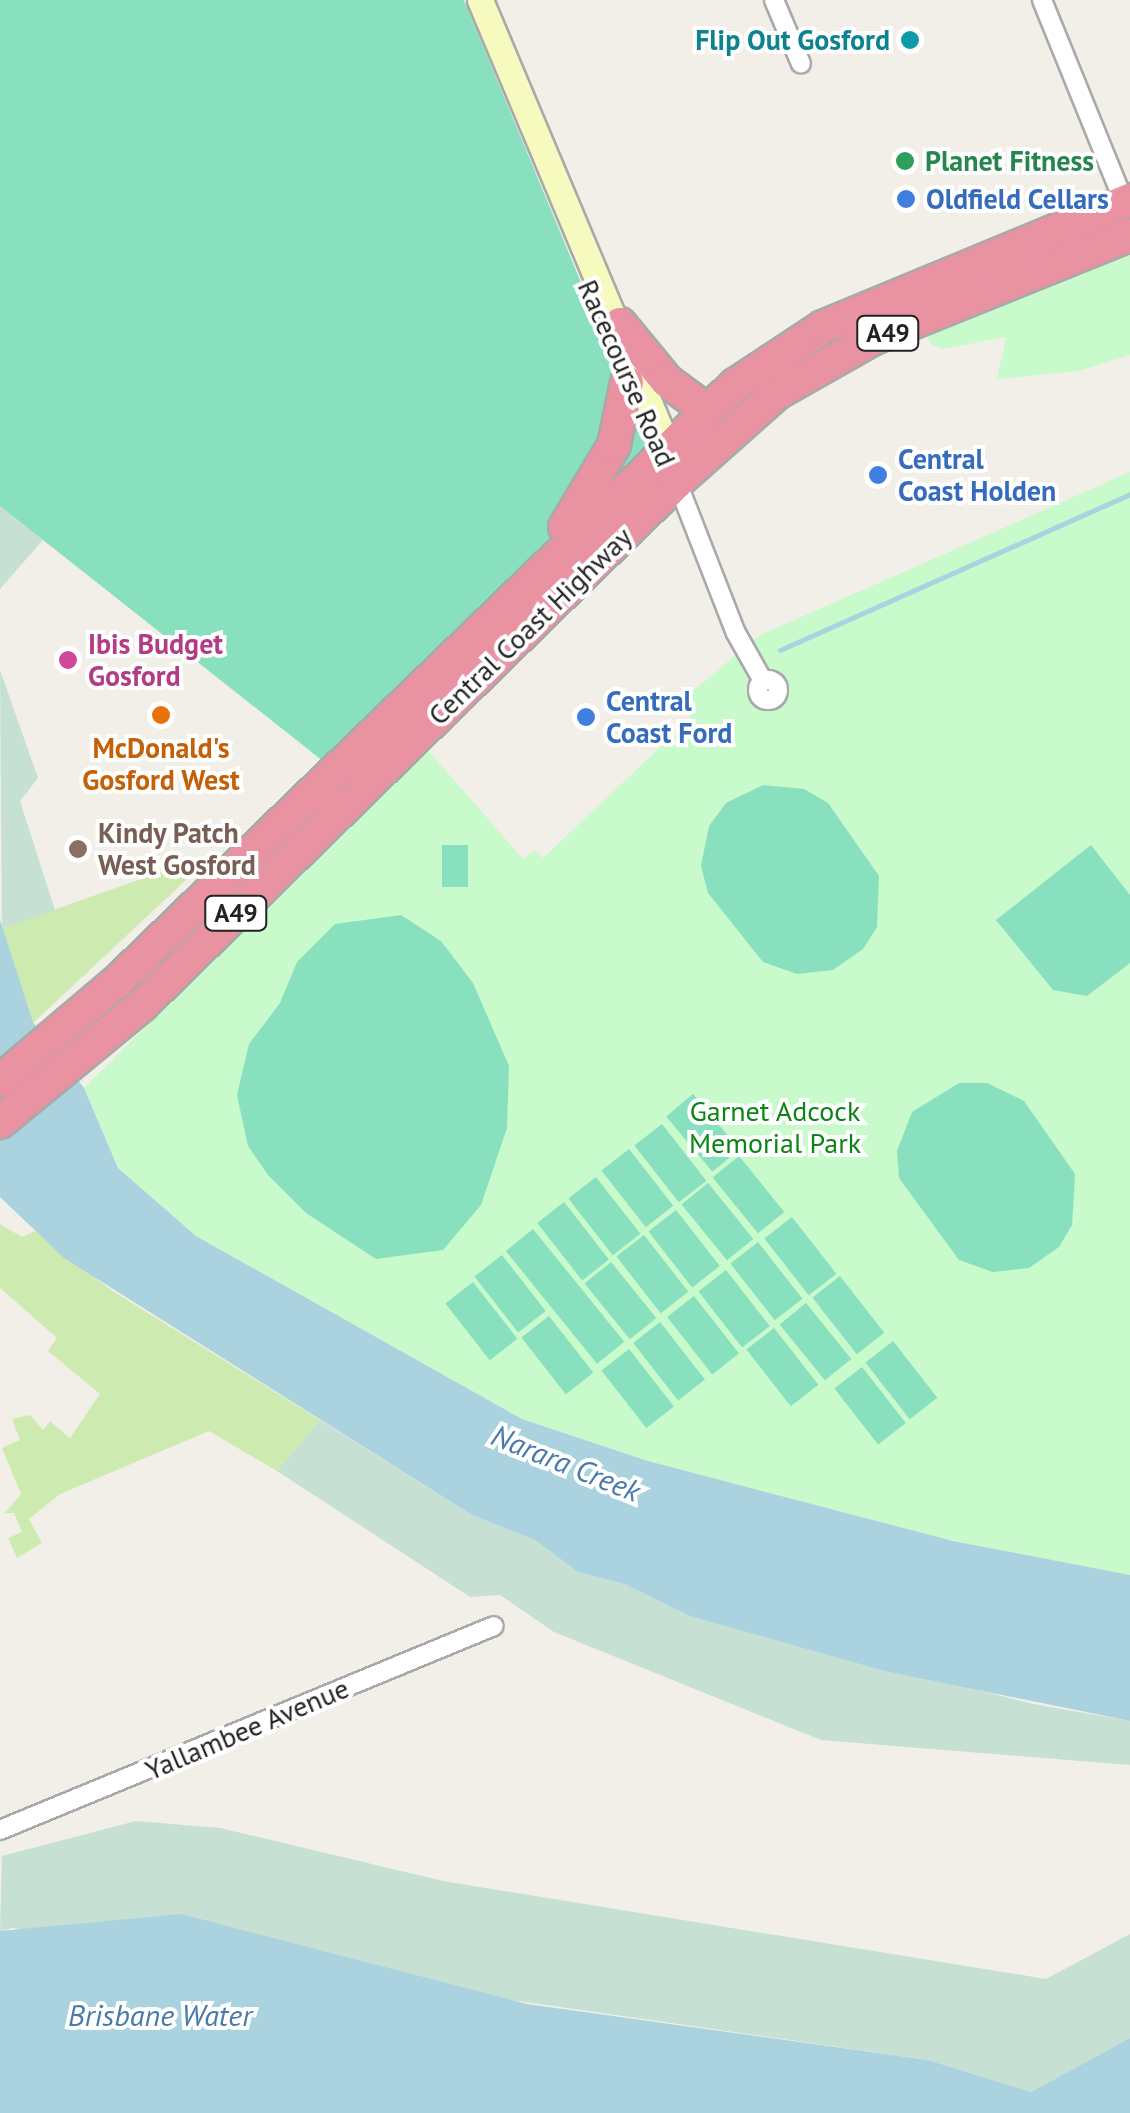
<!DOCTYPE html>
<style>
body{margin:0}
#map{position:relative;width:1130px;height:2113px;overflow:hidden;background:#f2efe9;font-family:"PT Sans",sans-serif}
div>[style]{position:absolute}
.grass>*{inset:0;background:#cdebb0}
.wetland>*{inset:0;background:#c6e0d4}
.park>*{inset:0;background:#c8facc}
.pitch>*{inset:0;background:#88e0be;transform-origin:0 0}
.water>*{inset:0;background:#aad3df}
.stream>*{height:5px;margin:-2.5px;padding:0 2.5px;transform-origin:2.5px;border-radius:2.5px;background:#aad3df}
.roads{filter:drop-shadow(2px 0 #a9a9a9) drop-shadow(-2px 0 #a9a9a9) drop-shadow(0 2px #a9a9a9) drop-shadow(0 -2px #a9a9a9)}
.street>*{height:18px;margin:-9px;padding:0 9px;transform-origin:9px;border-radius:9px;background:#fff}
.street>.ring{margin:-9px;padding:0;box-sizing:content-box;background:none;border:18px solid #fff;border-radius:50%}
.secondary>*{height:25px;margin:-12.5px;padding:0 12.5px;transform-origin:12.5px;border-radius:12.5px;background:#f7fabf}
.highway>*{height:32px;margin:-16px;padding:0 16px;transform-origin:16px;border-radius:16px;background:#e892a2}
.dots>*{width:28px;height:28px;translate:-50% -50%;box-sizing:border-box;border:5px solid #fff;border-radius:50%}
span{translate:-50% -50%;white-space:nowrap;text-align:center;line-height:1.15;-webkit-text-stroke:8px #fff;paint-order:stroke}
.shield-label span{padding:2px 8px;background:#fff;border:2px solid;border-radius:8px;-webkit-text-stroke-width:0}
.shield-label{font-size:25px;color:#222;font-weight:700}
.culture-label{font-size:28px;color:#0d838f;font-weight:700}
.right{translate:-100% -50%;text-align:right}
.leisure-label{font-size:28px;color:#27864d;font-weight:700}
.left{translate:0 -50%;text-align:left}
.shop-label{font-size:28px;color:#366cbe;font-weight:700}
.street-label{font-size:28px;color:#222}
.hotel-label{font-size:28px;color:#b23c85;font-weight:700}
.food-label{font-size:28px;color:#c56008;font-weight:700}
.education-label{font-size:28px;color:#785e54;font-weight:700}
.park-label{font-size:28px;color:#0c8416}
.water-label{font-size:30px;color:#4a7aab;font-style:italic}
</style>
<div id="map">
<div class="grass">
<div style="clip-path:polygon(215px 853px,33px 1023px,2px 928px)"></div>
<div style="clip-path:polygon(0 1224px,22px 1237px,35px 1231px,111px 1290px,320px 1420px,277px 1471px,209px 1431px,60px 1494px,29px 1519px,42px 1543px,17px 1558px,8px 1538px,22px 1532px,14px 1513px,5px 1513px,21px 1494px,2px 1448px,20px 1440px,12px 1419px,30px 1415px,43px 1430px,50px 1421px,70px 1438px,100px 1394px,48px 1351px,57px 1338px,0 1288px)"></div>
</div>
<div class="wetland">
<div style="clip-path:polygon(0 506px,43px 540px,0 589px)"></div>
<div style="clip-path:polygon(0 670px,38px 778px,20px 801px,55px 910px,2px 928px)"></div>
<div style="clip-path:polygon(320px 1420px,472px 1515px,535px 1540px,578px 1572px,624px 1584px,690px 1616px,1033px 1704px,1130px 1721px,1130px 1765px,821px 1740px,554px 1632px,500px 1595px,470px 1597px,277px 1471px)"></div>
<div style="clip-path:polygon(136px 1821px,220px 1828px,443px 1881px,1046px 1979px,1130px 1934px,1130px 2038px,1031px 2092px,928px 2060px,12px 1928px,0 1931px,2px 1856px)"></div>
</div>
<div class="park">
<div style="clip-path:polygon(1130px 251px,1130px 355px,1079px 371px,997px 379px,1006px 337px,943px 349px,931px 344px,925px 331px)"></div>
<div style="clip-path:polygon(1130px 472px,1130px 1575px,953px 1541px,648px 1461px,522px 1419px,196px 1236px,118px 1168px,84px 1088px,426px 748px,523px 859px,534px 850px,543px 858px,691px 718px,679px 703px,758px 636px)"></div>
</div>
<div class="pitch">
<div style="clip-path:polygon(0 0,464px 0,650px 449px,333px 769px,0 506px)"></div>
<div style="clip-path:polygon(763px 785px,804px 789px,828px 803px,879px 876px,877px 927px,863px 949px,833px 970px,797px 974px,763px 962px,708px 893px,701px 866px,709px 826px,726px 803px)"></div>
<div style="left:468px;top:845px;width:42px;height:26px;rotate:90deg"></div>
<div style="clip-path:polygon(1091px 845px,1130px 895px,1130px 963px,1087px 996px,1053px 990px,996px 920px)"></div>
<div style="clip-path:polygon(401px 915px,441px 941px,473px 983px,509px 1066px,507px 1128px,481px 1205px,443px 1250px,376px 1259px,306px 1213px,268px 1175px,248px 1146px,237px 1095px,249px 1044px,280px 1003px,297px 962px,335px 924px)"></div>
<div style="clip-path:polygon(959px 1083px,987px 1083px,1024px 1101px,1075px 1174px,1072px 1225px,1059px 1247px,1029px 1268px,993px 1272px,959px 1260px,899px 1178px,897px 1151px,912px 1112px)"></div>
<div style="left:693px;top:1094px;width:72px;height:35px;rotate:50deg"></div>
<div style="left:662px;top:1124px;width:72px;height:35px;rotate:52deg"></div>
<div style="left:629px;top:1149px;width:72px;height:35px;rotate:52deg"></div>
<div style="left:739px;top:1156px;width:72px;height:34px;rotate:51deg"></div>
<div style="left:596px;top:1177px;width:72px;height:35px;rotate:52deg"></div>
<div style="left:708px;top:1183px;width:72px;height:34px;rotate:51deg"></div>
<div style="left:564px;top:1202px;width:73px;height:34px;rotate:52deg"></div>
<div style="left:676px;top:1210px;width:71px;height:35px;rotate:52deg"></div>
<div style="left:792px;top:1217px;width:72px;height:35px;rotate:52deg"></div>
<div style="left:533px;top:1229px;width:145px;height:35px;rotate:51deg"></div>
<div style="left:644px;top:1235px;width:72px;height:35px;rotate:52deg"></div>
<div style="left:758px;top:1242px;width:72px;height:35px;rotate:52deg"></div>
<div style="left:502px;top:1255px;width:71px;height:35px;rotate:52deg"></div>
<div style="left:611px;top:1262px;width:72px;height:34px;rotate:51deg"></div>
<div style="left:726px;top:1270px;width:71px;height:35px;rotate:52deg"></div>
<div style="left:840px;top:1276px;width:72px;height:35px;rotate:52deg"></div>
<div style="left:473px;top:1282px;width:72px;height:35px;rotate:52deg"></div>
<div style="left:694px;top:1296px;width:73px;height:34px;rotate:52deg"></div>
<div style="left:806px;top:1303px;width:72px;height:34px;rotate:51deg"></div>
<div style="left:549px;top:1316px;width:72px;height:35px;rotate:52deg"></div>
<div style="left:660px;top:1322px;width:73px;height:34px;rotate:52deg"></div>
<div style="left:774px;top:1328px;width:72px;height:35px;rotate:52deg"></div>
<div style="left:893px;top:1341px;width:72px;height:35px;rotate:52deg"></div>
<div style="left:629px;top:1349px;width:73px;height:35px;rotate:52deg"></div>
<div style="left:862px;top:1367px;width:71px;height:35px;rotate:52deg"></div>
</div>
<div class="water">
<div style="clip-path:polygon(0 920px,33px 1022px,84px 1088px,118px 1168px,196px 1236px,522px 1419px,648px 1461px,953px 1541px,1130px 1575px,1130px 1721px,885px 1671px,690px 1616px,624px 1584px,578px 1572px,535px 1540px,472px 1515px,64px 1258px,0 1197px)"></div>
<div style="clip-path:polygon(181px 1914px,527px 2004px,928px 2060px,1031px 2092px,1130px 2038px,1130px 2113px,0 2113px,0 1931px)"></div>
</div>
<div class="stream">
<div style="left:780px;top:650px;width:383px;rotate:-24deg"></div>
</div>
<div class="roads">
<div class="street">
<div style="left:774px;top:0;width:69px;rotate:67.1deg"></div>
<div style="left:1042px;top:0;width:223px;rotate:67.9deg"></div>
<div style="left:677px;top:482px;width:162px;rotate:68.7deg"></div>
<div style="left:736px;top:633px;width:55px;rotate:60.6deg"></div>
<div class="ring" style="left:758px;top:680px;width:2px;height:2px"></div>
<div style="left:0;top:1830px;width:534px;rotate:-22.44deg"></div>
</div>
<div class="secondary">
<div style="left:480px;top:0;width:501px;rotate:67.22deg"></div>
</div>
<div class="highway">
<div style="left:620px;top:324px;width:74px;rotate:50.5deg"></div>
<div style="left:667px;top:381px;width:49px;rotate:36.6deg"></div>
<div style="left:565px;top:527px;width:96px;rotate:-59.1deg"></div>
<div style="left:614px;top:445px;width:64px;rotate:-78.3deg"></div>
<div style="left:0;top:1081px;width:155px;rotate:-40.3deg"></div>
<div style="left:118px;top:981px;width:858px;rotate:-44.01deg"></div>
<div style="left:735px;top:385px;width:105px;rotate:-33.4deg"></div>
<div style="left:823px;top:327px;width:332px;rotate:-22.5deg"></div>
<div style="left:0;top:1122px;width:184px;rotate:-39.5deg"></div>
<div style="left:142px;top:1005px;width:748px;rotate:-44.35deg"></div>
<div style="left:677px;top:482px;width:134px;rotate:-41.7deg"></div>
<div style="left:777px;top:393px;width:109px;rotate:-29.6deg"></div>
<div style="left:872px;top:339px;width:278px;rotate:-22deg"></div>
</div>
</div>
<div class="dots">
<div style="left:910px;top:40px;background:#0f9aa8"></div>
<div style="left:905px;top:161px;background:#2e9e5b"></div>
<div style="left:906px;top:199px;background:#3f7fe0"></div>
<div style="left:878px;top:475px;background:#3f7fe0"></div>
<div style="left:68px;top:660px;background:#d1479c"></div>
<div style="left:161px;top:715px;background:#e8710a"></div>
<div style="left:586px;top:717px;background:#3f7fe0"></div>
<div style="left:78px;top:849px;background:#8d6e63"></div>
</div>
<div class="shield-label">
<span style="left:888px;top:333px">A49</span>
<span style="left:236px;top:913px">A49</span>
</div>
<div class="culture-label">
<span class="right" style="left:890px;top:40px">Flip Out Gosford</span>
</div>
<div class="leisure-label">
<span class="left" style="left:925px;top:161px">Planet Fitness</span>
</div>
<div class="shop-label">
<span class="left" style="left:926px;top:199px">Oldfield Cellars</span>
<span class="left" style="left:898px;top:475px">Central<br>Coast Holden</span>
<span class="left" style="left:606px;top:717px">Central<br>Coast Ford</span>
</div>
<div class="street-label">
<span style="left:627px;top:373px;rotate:66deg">Racecourse Road</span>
<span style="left:530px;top:626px;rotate:-44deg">Central Coast Highway</span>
<span style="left:247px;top:1729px;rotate:-23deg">Yallambee Avenue</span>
</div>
<div class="hotel-label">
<span class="left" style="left:88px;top:660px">Ibis Budget<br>Gosford</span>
</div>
<div class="food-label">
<span style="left:161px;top:764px">McDonald's<br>Gosford West</span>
</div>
<div class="education-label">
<span class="left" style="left:98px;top:849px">Kindy Patch<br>West Gosford</span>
</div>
<div class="park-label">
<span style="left:775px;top:1127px">Garnet Adcock<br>Memorial Park</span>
</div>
<div class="water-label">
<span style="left:566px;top:1463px;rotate:22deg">Narara Creek</span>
<span style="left:160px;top:2015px">Brisbane Water</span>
</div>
</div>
